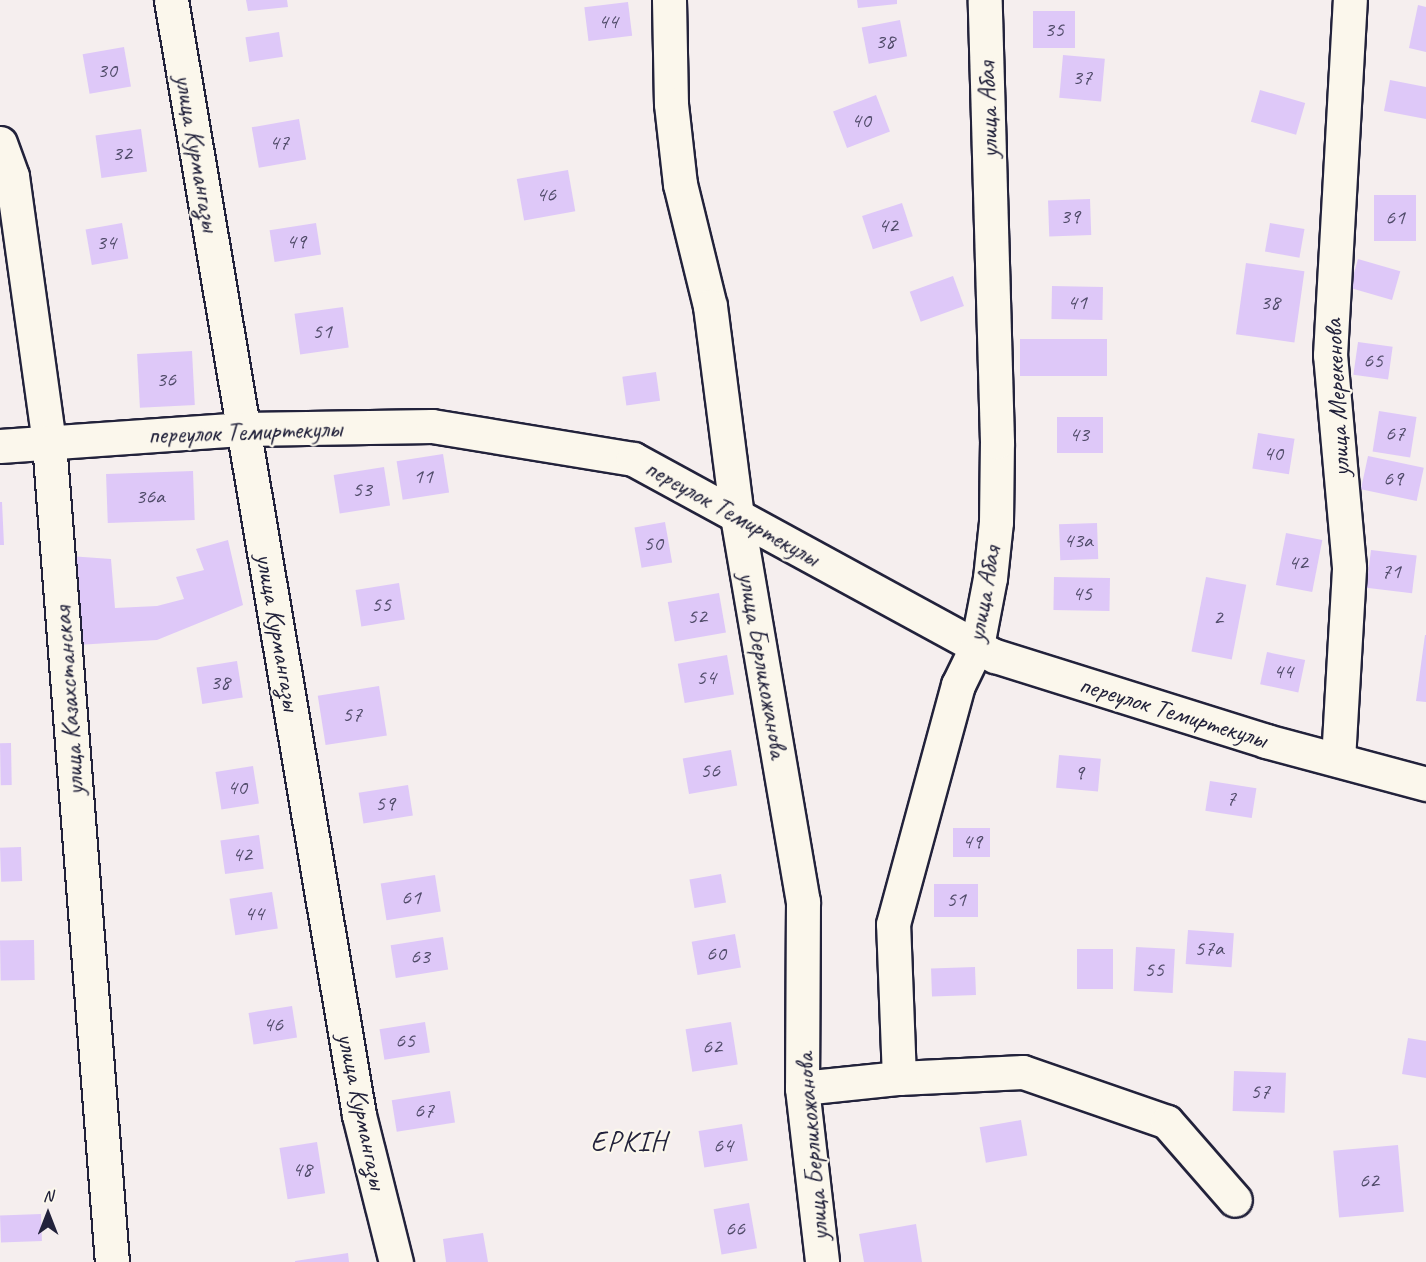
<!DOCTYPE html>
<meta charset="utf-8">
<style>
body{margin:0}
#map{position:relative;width:1426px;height:1262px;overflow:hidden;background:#f5eeee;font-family:Caveat,sans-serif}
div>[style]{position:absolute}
.building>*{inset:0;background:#dec8f8;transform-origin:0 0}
.roads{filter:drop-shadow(2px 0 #22223b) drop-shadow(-2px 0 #22223b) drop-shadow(0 2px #22223b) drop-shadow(0 -2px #22223b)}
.minor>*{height:33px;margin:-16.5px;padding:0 16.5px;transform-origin:16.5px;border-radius:16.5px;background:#fbf7ec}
span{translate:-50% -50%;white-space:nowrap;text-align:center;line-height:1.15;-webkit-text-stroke:4.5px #fbf7ec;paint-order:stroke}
.number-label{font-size:22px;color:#514c6a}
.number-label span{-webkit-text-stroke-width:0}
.street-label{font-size:26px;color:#22223b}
.quarter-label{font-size:28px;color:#22223b;letter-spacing:1.5px}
.north{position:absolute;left:18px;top:1184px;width:60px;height:60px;-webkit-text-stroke:4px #fbf7ec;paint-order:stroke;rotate:0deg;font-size:16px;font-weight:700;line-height:24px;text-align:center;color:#22223b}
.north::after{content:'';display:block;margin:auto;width:21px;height:27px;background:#22223b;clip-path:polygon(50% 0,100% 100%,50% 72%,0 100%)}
</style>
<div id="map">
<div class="building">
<div style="clip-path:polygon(246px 0,287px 0,288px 7px,248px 11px)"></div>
<div style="clip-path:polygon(857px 0,897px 0,897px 4px,858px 8px)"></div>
<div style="left:628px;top:2px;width:34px;height:44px;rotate:83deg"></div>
<div style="clip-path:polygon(1418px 5px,1426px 7px,1426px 52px,1409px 48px)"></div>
<div style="left:1033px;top:11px;width:42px;height:37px"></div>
<div style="left:900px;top:20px;width:37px;height:39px;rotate:79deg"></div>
<div style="left:279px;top:32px;width:25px;height:34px;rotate:81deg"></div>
<div style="left:124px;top:47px;width:40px;height:42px;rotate:80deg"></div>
<div style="left:1063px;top:55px;width:42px;height:43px;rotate:5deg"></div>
<div style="clip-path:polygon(1390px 80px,1426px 87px,1426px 119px,1384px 111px)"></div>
<div style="left:1260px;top:90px;width:47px;height:33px;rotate:16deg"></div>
<div style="left:876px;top:95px;width:39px;height:46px;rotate:69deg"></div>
<div style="left:299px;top:119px;width:41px;height:48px;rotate:80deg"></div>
<div style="left:141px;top:129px;width:43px;height:46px;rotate:82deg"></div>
<div style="left:568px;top:170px;width:42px;height:52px;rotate:80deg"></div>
<div style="left:1374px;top:195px;width:42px;height:46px"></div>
<div style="left:1090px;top:199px;width:36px;height:42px;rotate:88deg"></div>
<div style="left:902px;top:203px;width:35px;height:42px;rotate:72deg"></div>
<div style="left:122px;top:223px;width:36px;height:37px;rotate:80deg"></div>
<div style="left:316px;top:223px;width:32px;height:47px;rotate:81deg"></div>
<div style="left:1270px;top:223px;width:35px;height:29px;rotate:10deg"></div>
<div style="left:1358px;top:259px;width:44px;height:30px;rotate:16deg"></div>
<div style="left:1246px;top:263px;width:59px;height:72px;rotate:8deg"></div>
<div style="left:953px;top:276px;width:32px;height:46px;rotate:70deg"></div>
<div style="left:1052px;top:286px;width:51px;height:33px;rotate:1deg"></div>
<div style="left:343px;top:307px;width:41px;height:49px;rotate:82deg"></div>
<div style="left:1020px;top:339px;width:87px;height:37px"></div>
<div style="left:1358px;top:342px;width:35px;height:33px;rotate:8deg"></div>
<div style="left:192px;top:351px;width:54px;height:55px;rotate:87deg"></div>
<div style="left:656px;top:372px;width:29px;height:34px;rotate:82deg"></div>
<div style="left:1379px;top:411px;width:38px;height:41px;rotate:9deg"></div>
<div style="left:1057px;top:417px;width:46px;height:36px"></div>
<div style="left:1258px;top:433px;width:37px;height:36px;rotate:9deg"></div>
<div style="left:443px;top:454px;width:39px;height:47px;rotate:81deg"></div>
<div style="left:1368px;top:456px;width:57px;height:34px;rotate:12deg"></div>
<div style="left:384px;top:467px;width:39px;height:51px;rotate:81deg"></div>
<div style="left:193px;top:471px;width:49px;height:87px;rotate:88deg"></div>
<div style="clip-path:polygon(0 502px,2px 502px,4px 545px,0 545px)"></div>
<div style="left:665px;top:522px;width:41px;height:31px;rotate:80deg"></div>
<div style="left:1097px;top:523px;width:36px;height:38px;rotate:88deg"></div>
<div style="left:1286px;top:533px;width:37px;height:53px;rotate:11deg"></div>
<div style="clip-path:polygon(228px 540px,243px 605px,157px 640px,77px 645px,69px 556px,111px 559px,115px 608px,157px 606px,184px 599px,176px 577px,204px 570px,196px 549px)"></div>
<div style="left:1371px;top:550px;width:46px;height:38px;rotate:7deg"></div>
<div style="left:1054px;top:577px;width:56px;height:33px;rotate:1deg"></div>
<div style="left:1206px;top:577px;width:41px;height:76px;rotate:11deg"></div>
<div style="left:399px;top:583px;width:37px;height:44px;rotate:81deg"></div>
<div style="left:719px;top:593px;width:40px;height:52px;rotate:80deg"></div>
<div style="clip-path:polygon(1425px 635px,1426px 635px,1426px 702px,1416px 701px)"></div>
<div style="left:1267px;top:652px;width:39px;height:33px;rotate:12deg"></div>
<div style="left:727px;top:655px;width:40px;height:50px;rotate:80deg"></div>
<div style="left:237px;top:661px;width:37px;height:41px;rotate:81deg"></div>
<div style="left:379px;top:686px;width:50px;height:62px;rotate:81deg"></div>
<div style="left:11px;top:743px;width:42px;height:11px;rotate:89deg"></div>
<div style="left:731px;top:750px;width:36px;height:49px;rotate:80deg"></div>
<div style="left:1059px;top:755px;width:42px;height:33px;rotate:5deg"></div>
<div style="left:253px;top:766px;width:38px;height:38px;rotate:81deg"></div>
<div style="left:1210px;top:781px;width:47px;height:30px;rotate:9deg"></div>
<div style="left:408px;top:785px;width:31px;height:50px;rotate:81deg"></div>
<div style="left:953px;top:828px;width:37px;height:29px"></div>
<div style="left:259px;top:835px;width:34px;height:39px;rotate:82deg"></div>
<div style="left:21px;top:847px;width:34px;height:21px;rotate:88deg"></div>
<div style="left:721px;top:874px;width:29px;height:32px;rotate:80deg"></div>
<div style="left:435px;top:875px;width:37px;height:55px;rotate:81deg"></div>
<div style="left:934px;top:884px;width:44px;height:33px"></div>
<div style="left:272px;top:892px;width:37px;height:43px;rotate:81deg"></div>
<div style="left:1188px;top:930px;width:46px;height:34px;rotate:4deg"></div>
<div style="left:735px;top:934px;width:34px;height:44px;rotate:80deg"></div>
<div style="left:443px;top:937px;width:33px;height:53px;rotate:81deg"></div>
<div style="left:34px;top:940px;width:40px;height:34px;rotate:89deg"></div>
<div style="left:1136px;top:947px;width:39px;height:44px;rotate:3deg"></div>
<div style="left:1077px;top:949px;width:36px;height:40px"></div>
<div style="left:975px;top:967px;width:28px;height:44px;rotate:88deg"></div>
<div style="left:292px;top:1006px;width:32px;height:44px;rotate:81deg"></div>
<div style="left:425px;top:1022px;width:31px;height:46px;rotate:81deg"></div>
<div style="left:731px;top:1022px;width:43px;height:46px;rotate:81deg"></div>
<div style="clip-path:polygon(1408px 1038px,1426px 1041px,1426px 1078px,1402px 1074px)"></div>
<div style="left:1234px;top:1071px;width:52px;height:40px;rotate:2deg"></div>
<div style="left:450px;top:1091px;width:32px;height:59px;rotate:81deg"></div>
<div style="left:1021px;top:1120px;width:36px;height:42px;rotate:80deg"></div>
<div style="left:742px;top:1124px;width:37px;height:44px;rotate:81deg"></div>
<div style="left:317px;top:1142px;width:52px;height:38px;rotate:81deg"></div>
<div style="left:1398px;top:1145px;width:67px;height:65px;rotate:85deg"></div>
<div style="left:749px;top:1203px;width:46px;height:36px;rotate:80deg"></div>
<div style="left:41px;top:1214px;width:27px;height:41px;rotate:88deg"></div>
<div style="clip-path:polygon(916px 1224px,922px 1262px,864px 1262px,859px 1234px)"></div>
<div style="clip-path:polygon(483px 1233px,488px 1262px,446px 1262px,443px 1239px)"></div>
<div style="clip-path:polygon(348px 1253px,349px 1262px,295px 1262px,295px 1261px)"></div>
</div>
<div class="roads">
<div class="minor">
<div style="left:171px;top:0;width:1131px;rotate:80.43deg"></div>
<div style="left:359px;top:1115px;width:152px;rotate:75.9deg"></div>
<div style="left:669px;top:0;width:104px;rotate:88.9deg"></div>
<div style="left:671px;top:104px;width:81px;rotate:83.6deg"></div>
<div style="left:680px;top:184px;width:126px;rotate:76.2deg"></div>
<div style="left:710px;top:306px;width:212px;rotate:82.7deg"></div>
<div style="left:737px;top:516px;width:391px;rotate:80.3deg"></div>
<div style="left:803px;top:901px;width:187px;rotate:90.3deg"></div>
<div style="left:802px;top:1088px;width:175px;rotate:83.4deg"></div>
<div style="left:0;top:143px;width:35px;rotate:70deg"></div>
<div style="left:12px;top:176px;width:269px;rotate:82.1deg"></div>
<div style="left:49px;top:442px;width:822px;rotate:85.61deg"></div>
<div style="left:0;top:446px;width:245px;rotate:-4deg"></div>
<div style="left:244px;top:429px;width:188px;rotate:-0.9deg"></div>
<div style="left:432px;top:426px;width:204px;rotate:9.3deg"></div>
<div style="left:633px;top:459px;width:412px;rotate:28.6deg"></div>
<div style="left:995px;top:656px;width:284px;rotate:17.4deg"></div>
<div style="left:1266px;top:741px;width:166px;rotate:15deg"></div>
<div style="left:1338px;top:760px;width:193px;rotate:-86.7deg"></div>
<div style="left:1349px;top:567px;width:213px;rotate:-95.1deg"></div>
<div style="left:1330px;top:355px;width:356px;rotate:-86.8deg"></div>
<div style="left:899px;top:1078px;width:124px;rotate:-2.8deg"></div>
<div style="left:1023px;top:1072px;width:152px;rotate:19.1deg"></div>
<div style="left:1167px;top:1122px;width:103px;rotate:48.9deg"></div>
<div style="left:802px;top:1088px;width:98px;rotate:-5.9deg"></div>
<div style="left:899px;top:1078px;width:154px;rotate:-92.2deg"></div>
<div style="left:893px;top:924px;width:248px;rotate:-74.8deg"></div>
<div style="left:958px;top:685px;width:43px;rotate:-64deg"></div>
<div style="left:977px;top:646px;width:69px;rotate:-79.2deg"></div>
<div style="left:990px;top:578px;width:56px;rotate:-83.9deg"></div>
<div style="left:996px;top:522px;width:80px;rotate:-89.3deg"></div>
<div style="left:997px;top:442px;width:442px;rotate:-91.6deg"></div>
</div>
</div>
<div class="number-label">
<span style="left:608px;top:22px">44</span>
<span style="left:1054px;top:30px">35</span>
<span style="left:885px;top:42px">38</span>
<span style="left:107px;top:71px">30</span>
<span style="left:1082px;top:78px">37</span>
<span style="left:861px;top:121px">40</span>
<span style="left:279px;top:143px">47</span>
<span style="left:122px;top:154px">32</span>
<span style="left:546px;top:195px">46</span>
<span style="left:1070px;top:217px">39</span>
<span style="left:1395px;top:218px">61</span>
<span style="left:888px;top:226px">42</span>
<span style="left:296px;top:242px">49</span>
<span style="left:106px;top:243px">34</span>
<span style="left:1077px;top:303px">41</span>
<span style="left:1270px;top:303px">38</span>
<span style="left:322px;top:332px">51</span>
<span style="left:1373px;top:361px">65</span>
<span style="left:166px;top:380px">36</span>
<span style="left:1395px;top:434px">67</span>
<span style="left:1079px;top:435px">43</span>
<span style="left:1273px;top:454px">40</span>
<span style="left:423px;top:477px">11</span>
<span style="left:1393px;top:479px">69</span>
<span style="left:362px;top:490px">53</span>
<span style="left:150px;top:497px">36а</span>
<span style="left:1078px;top:541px">43а</span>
<span style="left:653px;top:544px">50</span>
<span style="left:1298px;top:563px">42</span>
<span style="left:1391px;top:572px">71</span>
<span style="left:1082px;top:594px">45</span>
<span style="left:381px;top:605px">55</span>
<span style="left:697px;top:617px">52</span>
<span style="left:1218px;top:618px">2</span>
<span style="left:1283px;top:672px">44</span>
<span style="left:706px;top:678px">54</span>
<span style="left:220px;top:683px">38</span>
<span style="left:352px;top:715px">57</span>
<span style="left:710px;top:771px">56</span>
<span style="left:1079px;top:773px">9</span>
<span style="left:237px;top:788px">40</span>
<span style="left:1231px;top:799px">7</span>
<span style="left:385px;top:804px">59</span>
<span style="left:972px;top:842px">49</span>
<span style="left:242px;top:855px">42</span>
<span style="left:411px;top:898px">61</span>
<span style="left:956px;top:900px">51</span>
<span style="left:254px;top:914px">44</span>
<span style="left:1209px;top:949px">57а</span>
<span style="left:716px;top:954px">60</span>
<span style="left:420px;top:957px">63</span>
<span style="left:1154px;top:970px">55</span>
<span style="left:273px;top:1025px">46</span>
<span style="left:405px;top:1041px">65</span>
<span style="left:712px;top:1047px">62</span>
<span style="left:1260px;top:1092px">57</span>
<span style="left:424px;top:1111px">67</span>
<span style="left:723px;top:1146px">64</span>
<span style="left:302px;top:1170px">48</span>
<span style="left:1369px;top:1181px">62</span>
<span style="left:735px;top:1229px">66</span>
</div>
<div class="street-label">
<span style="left:988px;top:110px;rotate:-92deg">улица Абая</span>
<span style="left:197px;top:153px;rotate:80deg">улица Курмангазы</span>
<span style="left:1337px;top:398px;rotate:-93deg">улица Мерекенова</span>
<span style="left:245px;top:432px;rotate:-2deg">переулок Темиртекулы</span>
<span style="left:732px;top:513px;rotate:29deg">переулок Темиртекулы</span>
<span style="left:984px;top:594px;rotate:-80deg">улица Абая</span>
<span style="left:278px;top:632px;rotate:80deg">улица Курмангазы</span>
<span style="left:763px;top:665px;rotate:80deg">улица Берликожанова</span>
<span style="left:69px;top:701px;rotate:-94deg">улица Казахстанская</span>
<span style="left:1173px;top:712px;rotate:17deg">переулок Темиртекулы</span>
<span style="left:362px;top:1111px;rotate:78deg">улица Курмангазы</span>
<span style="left:812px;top:1147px;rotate:-95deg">улица Берликожанова</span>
</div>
<div class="quarter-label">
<span style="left:629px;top:1142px">ЕРКІН</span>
</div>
<div class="north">N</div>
</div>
